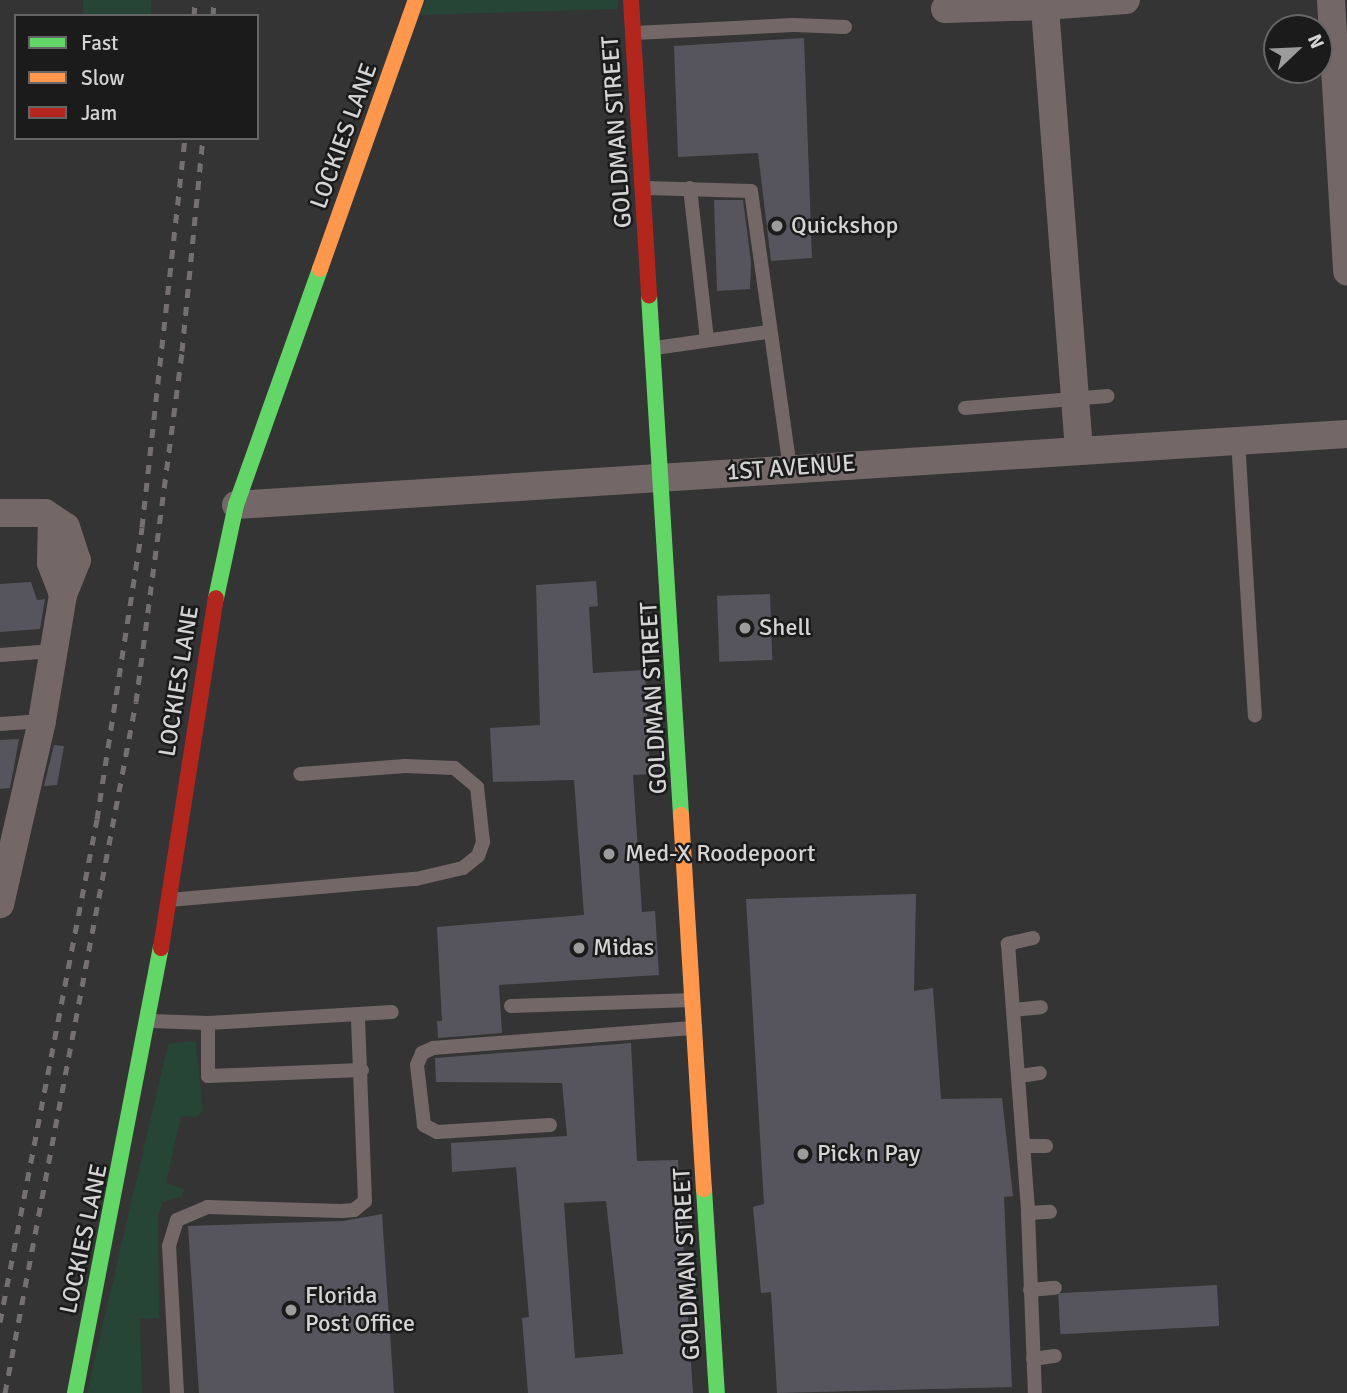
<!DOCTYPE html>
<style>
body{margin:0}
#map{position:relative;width:1347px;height:1393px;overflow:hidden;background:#343434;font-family:Signika,sans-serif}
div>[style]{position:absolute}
.green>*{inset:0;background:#264536;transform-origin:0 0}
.building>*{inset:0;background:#56555d;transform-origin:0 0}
.lane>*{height:14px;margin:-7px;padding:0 7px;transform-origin:7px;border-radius:7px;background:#736867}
.street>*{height:28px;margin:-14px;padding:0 14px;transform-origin:14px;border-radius:14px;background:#736867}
.fast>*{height:16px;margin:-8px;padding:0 8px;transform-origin:8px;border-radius:8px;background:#63d668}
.slow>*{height:16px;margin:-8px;padding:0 8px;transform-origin:8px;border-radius:8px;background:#ff974d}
.jam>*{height:16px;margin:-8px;padding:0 8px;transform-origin:8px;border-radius:8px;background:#b3261e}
.rail>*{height:5px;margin-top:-2.5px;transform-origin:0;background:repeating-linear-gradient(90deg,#757070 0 9px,transparent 0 18px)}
.dots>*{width:19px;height:19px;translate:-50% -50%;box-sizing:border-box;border:4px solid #1b1b1c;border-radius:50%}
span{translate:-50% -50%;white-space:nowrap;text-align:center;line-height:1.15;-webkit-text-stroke:5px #1b1b1c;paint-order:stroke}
.street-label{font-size:24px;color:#d4d4d5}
.poi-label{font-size:24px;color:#d4d4d5}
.left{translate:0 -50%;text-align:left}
.legend{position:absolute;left:14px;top:14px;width:245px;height:126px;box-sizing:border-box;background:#1b1b1c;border:2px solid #656566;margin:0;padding:9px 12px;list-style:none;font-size:21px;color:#d4d4d5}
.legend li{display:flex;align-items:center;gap:14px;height:35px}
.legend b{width:35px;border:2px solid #656566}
.north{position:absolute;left:1263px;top:14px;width:70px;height:70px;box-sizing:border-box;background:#1b1b1c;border:2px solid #656566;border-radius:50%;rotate:67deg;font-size:19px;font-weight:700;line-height:28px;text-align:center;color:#d4d4d5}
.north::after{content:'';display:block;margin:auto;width:24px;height:32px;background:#9c9c9d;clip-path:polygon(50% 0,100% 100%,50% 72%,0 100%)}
</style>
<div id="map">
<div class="green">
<div style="left:83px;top:0;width:68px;height:16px"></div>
<div style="clip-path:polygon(426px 0,618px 0,618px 9px,420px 15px)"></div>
<div style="clip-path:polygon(189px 1041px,196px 1043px,203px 1111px,196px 1117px,181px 1116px,166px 1183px,184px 1189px,182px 1196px,163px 1202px,158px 1215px,159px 1318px,140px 1319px,142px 1393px,87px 1393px,168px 1044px)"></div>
</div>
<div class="building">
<div style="clip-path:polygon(804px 38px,812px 258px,771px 261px,758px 153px,678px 157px,674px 46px)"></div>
<div style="clip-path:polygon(714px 200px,743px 200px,751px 262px,750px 289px,717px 291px)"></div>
<div style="clip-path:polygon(596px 581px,598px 606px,589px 607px,593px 673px,645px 670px,650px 774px,633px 775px,642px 912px,655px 911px,659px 975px,499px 985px,502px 1033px,438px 1038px,437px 1021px,442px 1021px,437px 927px,584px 915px,574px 780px,493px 782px,490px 728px,540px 725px,536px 585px)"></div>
<div style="clip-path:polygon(31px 582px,37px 600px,45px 599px,40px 629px,0 632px,0 584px)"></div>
<div style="left:770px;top:594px;width:66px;height:53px;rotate:88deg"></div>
<div style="clip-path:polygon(19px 739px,10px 788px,0 789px,0 740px)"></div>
<div style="clip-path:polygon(54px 745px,64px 746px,57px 785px,44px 786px)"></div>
<div style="clip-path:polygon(916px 894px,914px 991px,933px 988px,941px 1099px,1002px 1098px,1013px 1196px,1004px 1197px,1012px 1387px,777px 1393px,771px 1292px,761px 1293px,753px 1207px,764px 1204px,746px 899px)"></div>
<div style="clip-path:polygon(evenodd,631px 1043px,637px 1161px,678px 1160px,693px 1393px,528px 1393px,522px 1318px,529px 1317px,516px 1167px,452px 1172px,451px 1143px,567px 1136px,562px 1083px,436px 1082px,435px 1058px,631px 1043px,606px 1201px,623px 1354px,575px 1358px,564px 1203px,606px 1201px)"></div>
<div style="clip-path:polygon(382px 1214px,394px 1393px,199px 1393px,188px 1226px,343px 1221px)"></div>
<div style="left:1217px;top:1285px;width:41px;height:159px;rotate:87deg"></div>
</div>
<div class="lane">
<div style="left:635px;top:33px;width:159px;rotate:-2.9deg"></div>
<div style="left:794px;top:25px;width:51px;rotate:2.2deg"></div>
<div style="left:646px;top:188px;width:105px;rotate:1.6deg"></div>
<div style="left:751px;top:191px;width:280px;rotate:82deg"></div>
<div style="left:690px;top:188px;width:153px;rotate:83.6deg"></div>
<div style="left:655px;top:348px;width:114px;rotate:-8.1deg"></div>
<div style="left:965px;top:408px;width:143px;rotate:-4.8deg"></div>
<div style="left:1238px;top:440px;width:276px;rotate:86.5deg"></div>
<div style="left:0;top:655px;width:53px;rotate:-4.3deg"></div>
<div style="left:0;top:724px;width:42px;rotate:-4.1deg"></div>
<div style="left:169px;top:900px;width:248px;rotate:-4.9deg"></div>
<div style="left:416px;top:879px;width:48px;rotate:-13.2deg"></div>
<div style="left:463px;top:868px;width:19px;rotate:-39deg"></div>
<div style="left:478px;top:856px;width:15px;rotate:-70deg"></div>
<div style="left:483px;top:842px;width:55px;rotate:-96.2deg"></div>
<div style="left:477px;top:787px;width:30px;rotate:-140deg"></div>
<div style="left:454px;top:768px;width:49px;rotate:-177.7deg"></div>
<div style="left:405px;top:766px;width:105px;rotate:175.6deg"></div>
<div style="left:1033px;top:938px;width:26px;rotate:167deg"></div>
<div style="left:1008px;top:944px;width:270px;rotate:85.7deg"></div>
<div style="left:1028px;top:1213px;width:180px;rotate:87.8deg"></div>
<div style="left:511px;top:1006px;width:182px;rotate:-1.9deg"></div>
<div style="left:1014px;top:1010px;width:27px;rotate:-6deg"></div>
<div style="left:151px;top:1021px;width:57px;rotate:2deg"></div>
<div style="left:208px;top:1023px;width:53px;rotate:90deg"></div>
<div style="left:208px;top:1076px;width:154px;rotate:-2.2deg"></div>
<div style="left:208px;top:1023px;width:184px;rotate:-3.4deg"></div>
<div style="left:1019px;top:1076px;width:21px;rotate:-8deg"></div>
<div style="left:550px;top:1125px;width:113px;rotate:176.5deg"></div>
<div style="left:437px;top:1132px;width:15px;rotate:-152deg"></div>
<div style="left:424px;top:1125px;width:60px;rotate:-96.7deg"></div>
<div style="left:417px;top:1065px;width:13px;rotate:-67deg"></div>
<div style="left:422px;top:1053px;width:12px;rotate:-24deg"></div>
<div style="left:433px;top:1048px;width:263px;rotate:-4.4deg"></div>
<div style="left:1024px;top:1146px;width:22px"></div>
<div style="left:1028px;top:1213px;width:22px;rotate:-3deg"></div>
<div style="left:1030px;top:1290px;width:25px;rotate:-5deg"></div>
<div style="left:1033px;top:1359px;width:22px;rotate:-8deg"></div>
<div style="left:177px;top:1393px;width:147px;rotate:-93.1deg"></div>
<div style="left:169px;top:1246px;width:27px;rotate:-73deg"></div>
<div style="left:177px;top:1220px;width:33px;rotate:-23deg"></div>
<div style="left:207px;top:1207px;width:135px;rotate:1.7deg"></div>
<div style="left:342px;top:1211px;width:12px;rotate:-5deg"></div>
<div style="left:354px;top:1210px;width:14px;rotate:-39deg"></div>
<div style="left:365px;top:1201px;width:186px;rotate:-92.2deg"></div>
</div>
<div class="street">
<div style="left:1331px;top:0;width:272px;rotate:86.6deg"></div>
<div style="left:945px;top:9px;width:100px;rotate:-1.7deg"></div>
<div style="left:1079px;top:450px;width:445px;rotate:-94.4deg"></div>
<div style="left:1045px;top:6px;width:81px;rotate:-4.2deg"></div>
<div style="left:236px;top:505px;width:1113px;rotate:-3.66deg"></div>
<div style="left:0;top:513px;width:45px"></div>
<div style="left:45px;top:513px;width:25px;rotate:34deg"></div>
<div style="left:66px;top:527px;width:35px;rotate:72deg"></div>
<div style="left:77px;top:560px;width:38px;rotate:112deg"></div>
<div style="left:63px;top:595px;width:128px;rotate:99.5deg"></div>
<div style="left:42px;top:721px;width:188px;rotate:102.9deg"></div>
<div style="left:52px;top:518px;width:45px;rotate:91.3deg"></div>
<div style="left:51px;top:563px;width:34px;rotate:69deg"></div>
</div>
<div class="fast">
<div style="left:649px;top:295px;width:521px;rotate:86.48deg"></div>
<div style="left:216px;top:598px;width:95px;rotate:-77.9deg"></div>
<div style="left:236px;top:505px;width:251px;rotate:-70.4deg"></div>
<div style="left:704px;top:1189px;width:204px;rotate:86.4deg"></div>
<div style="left:75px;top:1393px;width:453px;rotate:-79.1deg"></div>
</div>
<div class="slow">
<div style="left:320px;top:269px;width:286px;rotate:-70.4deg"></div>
<div style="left:681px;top:815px;width:375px;rotate:86.5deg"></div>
</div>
<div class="jam">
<div style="left:631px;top:0;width:296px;rotate:86.5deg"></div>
<div style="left:161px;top:948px;width:354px;rotate:-81.1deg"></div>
</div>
<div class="rail">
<div style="left:194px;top:16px;width:16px;rotate:-86deg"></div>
<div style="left:213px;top:16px;width:16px;rotate:-86deg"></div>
<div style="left:0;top:1322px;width:512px;rotate:-79.08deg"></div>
<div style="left:97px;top:819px;width:295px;rotate:-81.2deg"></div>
<div style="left:142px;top:527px;width:391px;rotate:-83.7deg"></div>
<div style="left:5px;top:1393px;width:703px;rotate:-79.27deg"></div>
<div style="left:136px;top:702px;width:354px;rotate:-82.5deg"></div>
<div style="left:182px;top:351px;width:214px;rotate:-84.4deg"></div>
</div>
<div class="dots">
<div style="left:777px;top:226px;background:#9c9c9d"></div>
<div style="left:745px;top:628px;background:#9c9c9d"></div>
<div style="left:609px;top:854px;background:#9c9c9d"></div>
<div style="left:579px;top:948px;background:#9c9c9d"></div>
<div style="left:803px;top:1154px;background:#9c9c9d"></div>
<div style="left:291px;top:1310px;background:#9c9c9d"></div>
</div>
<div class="street-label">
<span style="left:617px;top:132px;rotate:-94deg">GOLDMAN STREET</span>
<span style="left:344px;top:136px;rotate:-70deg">LOCKIES LANE</span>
<span style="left:791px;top:468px;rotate:-4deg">1ST AVENUE</span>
<span style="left:179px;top:681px;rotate:-81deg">LOCKIES LANE</span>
<span style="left:654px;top:698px;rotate:-93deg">GOLDMAN STREET</span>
<span style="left:84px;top:1239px;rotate:-78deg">LOCKIES LANE</span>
<span style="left:687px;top:1264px;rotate:-93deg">GOLDMAN STREET</span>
</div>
<div class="poi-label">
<span class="left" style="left:791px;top:226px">Quickshop</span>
<span class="left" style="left:759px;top:628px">Shell</span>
<span class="left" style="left:625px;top:854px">Med-X Roodepoort</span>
<span class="left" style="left:593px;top:948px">Midas</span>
<span class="left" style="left:817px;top:1154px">Pick n Pay</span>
<span class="left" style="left:305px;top:1310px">Florida<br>Post Office</span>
</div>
<ul class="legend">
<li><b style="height:9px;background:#63d668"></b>Fast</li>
<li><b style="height:9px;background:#ff974d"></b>Slow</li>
<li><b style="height:9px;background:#b3261e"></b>Jam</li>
</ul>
<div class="north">N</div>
</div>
